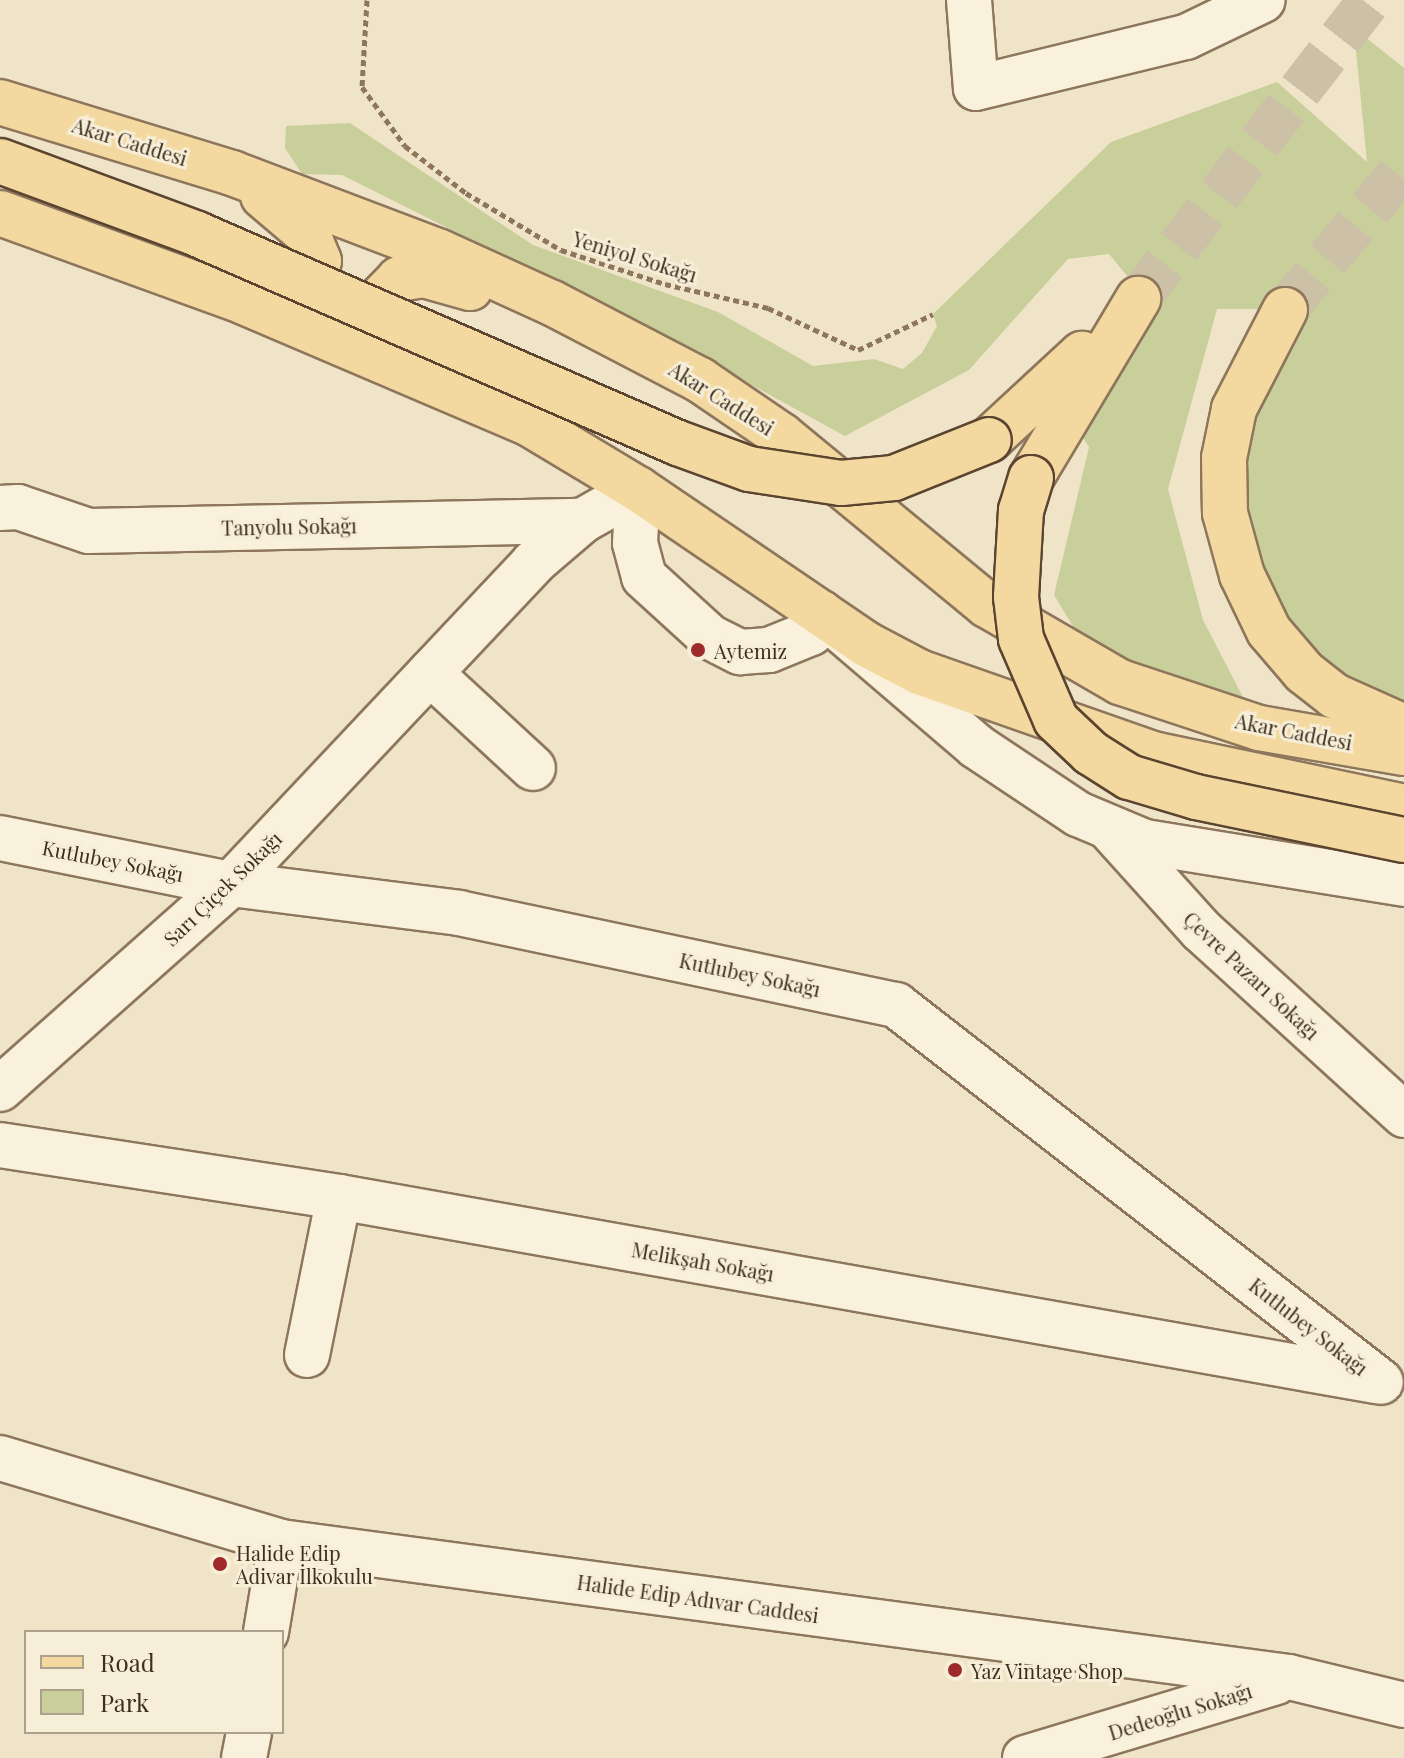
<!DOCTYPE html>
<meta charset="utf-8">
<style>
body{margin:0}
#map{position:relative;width:1404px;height:1758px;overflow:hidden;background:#f0e4c8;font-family:"Playfair Display",serif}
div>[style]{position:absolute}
.green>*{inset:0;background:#c9cf9b}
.major-tunnel>*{height:44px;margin-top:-22px;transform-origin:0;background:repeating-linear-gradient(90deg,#ccc0a6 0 44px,transparent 0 66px)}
.path>*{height:5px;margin-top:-2.5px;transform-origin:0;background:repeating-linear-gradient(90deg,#8d765c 0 6px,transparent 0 10px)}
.roads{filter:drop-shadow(2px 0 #8d765c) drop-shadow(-2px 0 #8d765c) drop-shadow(0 2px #8d765c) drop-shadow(0 -2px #8d765c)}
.minor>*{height:44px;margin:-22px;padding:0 22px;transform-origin:22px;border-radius:22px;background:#faf1dc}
.major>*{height:44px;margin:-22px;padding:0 22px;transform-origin:22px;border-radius:22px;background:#f3d9a0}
.bridges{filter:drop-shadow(2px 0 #5b4430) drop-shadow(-2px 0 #5b4430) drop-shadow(0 2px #5b4430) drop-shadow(0 -2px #5b4430)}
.major-bridge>*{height:44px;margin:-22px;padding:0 22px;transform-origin:22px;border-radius:22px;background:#f3d9a0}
.dots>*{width:22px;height:22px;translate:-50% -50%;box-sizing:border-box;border:4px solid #f7eed8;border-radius:50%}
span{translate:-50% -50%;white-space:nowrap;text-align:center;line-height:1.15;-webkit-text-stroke:6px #f7eed8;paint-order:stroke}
.street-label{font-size:20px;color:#3d2e20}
.poi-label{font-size:20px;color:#3d2e20}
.left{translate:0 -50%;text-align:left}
.legend{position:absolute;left:24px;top:1630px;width:260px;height:104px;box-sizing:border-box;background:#f7eed8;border:2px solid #ada18e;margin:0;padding:10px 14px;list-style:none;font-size:24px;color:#3d2e20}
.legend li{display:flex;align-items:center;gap:16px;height:40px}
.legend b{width:40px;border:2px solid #ada18e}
</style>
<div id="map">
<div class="green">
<div style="clip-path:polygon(1351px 0,1359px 0,1364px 36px,1404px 68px,1404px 704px,1309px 665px,1225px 513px,1272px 309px,1217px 309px,1168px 489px,1203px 620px,1259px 728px,1077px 633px,1054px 595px,1089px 447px,1074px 424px,1137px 288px,1109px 254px,1068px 259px,969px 370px,845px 436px,645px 327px,342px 175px,302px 174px,285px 148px,286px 126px,350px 123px,533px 245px,718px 312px,813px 366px,874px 359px,903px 369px,922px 353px,937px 326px,933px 314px,1111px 142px,1277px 82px,1367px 162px)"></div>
</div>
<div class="major-tunnel">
<div style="left:1138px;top:299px;width:378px;rotate:-52.2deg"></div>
<div style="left:1285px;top:310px;width:186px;rotate:-50.2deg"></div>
</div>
<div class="path">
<div style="left:367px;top:0;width:87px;rotate:93.3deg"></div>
<div style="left:362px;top:87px;width:73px;rotate:53.9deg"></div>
<div style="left:405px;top:146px;width:77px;rotate:37.6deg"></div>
<div style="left:466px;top:193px;width:111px;rotate:31deg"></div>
<div style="left:561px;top:250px;width:109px;rotate:18.1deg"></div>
<div style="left:665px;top:284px;width:106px;rotate:13.1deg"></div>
<div style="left:768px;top:308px;width:99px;rotate:25deg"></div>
<div style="left:858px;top:350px;width:83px;rotate:-25.6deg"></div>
</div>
<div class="roads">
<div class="minor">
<div style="left:969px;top:0;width:88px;rotate:85.5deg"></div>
<div style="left:976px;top:88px;width:216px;rotate:-13.7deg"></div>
<div style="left:1186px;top:37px;width:85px;rotate:-25.7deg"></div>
<div style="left:638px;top:489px;width:54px;rotate:93.2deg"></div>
<div style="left:635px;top:543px;width:35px;rotate:75deg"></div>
<div style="left:644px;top:577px;width:89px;rotate:42.3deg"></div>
<div style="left:710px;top:637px;width:34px;rotate:27deg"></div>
<div style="left:740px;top:652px;width:29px;rotate:-4deg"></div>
<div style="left:769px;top:650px;width:45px;rotate:-22deg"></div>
<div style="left:811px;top:633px;width:22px;rotate:-63deg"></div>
<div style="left:821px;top:613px;width:204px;rotate:40.6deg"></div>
<div style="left:976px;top:746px;width:123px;rotate:33.7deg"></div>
<div style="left:1078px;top:814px;width:73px;rotate:22.7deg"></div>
<div style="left:1145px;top:842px;width:262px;rotate:9.2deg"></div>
<div style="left:0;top:508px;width:18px;rotate:-3deg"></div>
<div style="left:18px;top:507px;width:75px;rotate:18.7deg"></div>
<div style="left:89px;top:531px;width:493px;rotate:-1.2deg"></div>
<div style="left:430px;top:673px;width:140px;rotate:42.7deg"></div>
<div style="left:1110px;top:829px;width:136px;rotate:48deg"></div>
<div style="left:1201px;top:930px;width:275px;rotate:42.3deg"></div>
<div style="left:0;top:838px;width:236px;rotate:11.3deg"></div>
<div style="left:231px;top:884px;width:230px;rotate:7.2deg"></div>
<div style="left:459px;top:913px;width:447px;rotate:11.9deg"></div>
<div style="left:896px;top:1005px;width:614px;rotate:37.86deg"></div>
<div style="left:0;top:1089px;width:309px;rotate:-41.6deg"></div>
<div style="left:231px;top:884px;width:441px;rotate:-46.7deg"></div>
<div style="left:533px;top:563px;width:65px;rotate:-40.6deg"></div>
<div style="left:582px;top:521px;width:64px;rotate:-29.7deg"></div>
<div style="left:0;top:1145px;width:343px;rotate:8.7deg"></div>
<div style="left:339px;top:1197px;width:1052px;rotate:10.07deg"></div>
<div style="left:307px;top:1355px;width:161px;rotate:-78.6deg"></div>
<div style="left:0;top:1458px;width:293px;rotate:16.6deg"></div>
<div style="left:281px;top:1542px;width:1017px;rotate:7.63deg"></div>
<div style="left:1289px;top:1677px;width:118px;rotate:13.7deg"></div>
<div style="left:266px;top:1632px;width:91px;rotate:-80.5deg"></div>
<div style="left:244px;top:1758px;width:26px;rotate:-79deg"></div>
<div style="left:1025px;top:1758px;width:262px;rotate:-16.8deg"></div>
</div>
<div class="major">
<div style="left:0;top:102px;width:243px;rotate:17deg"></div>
<div style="left:232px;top:173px;width:222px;rotate:20.8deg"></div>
<div style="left:440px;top:252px;width:123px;rotate:24.5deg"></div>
<div style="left:552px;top:303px;width:167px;rotate:27.5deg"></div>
<div style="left:700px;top:380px;width:99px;rotate:34.3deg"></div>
<div style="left:782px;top:436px;width:266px;rotate:39.5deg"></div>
<div style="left:987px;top:605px;width:154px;rotate:30.1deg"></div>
<div style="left:1120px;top:682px;width:146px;rotate:18.3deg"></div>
<div style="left:1259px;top:728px;width:147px;rotate:9.8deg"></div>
<div style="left:263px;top:196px;width:59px;rotate:40.2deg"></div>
<div style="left:308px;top:234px;width:29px;rotate:68deg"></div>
<div style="left:319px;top:261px;width:40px;rotate:112deg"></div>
<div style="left:304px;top:298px;width:23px;rotate:167deg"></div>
<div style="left:0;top:213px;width:260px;rotate:20deg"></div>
<div style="left:244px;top:302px;width:309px;rotate:23.1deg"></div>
<div style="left:528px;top:423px;width:128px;rotate:31deg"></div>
<div style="left:638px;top:489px;width:276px;rotate:34.2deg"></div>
<div style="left:866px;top:644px;width:60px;rotate:27.8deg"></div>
<div style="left:919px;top:672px;width:248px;rotate:19.3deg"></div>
<div style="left:1153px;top:754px;width:257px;rotate:11.9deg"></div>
<div style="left:1285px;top:310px;width:111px;rotate:117.3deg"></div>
<div style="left:1234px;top:409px;width:50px;rotate:101.5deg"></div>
<div style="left:1224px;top:458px;width:55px;rotate:89deg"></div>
<div style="left:1225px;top:513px;width:64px;rotate:74.7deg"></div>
<div style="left:1242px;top:575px;width:62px;rotate:64.3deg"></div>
<div style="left:1269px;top:631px;width:54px;rotate:49.5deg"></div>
<div style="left:1304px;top:672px;width:39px;rotate:38deg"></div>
<div style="left:1335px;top:696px;width:76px;rotate:24.2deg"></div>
<div style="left:380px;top:350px;width:31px;rotate:-101deg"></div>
<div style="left:374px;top:320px;width:19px;rotate:-78deg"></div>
<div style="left:378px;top:301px;width:30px;rotate:-46deg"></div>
<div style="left:399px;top:279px;width:25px;rotate:-9deg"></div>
<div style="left:424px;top:275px;width:48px;rotate:15.8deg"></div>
<div style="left:989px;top:440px;width:127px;rotate:-42.8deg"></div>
<div style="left:1031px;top:478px;width:209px;rotate:-59.1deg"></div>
</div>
</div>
<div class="bridges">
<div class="major-bridge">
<div style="left:0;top:161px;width:210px;rotate:20.3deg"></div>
<div style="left:197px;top:234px;width:524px;rotate:23.49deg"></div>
<div style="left:678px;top:443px;width:76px;rotate:20.1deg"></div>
<div style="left:749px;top:469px;width:93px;rotate:8.7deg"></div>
<div style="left:841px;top:483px;width:53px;rotate:-5.4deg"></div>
<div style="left:894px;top:478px;width:102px;rotate:-21.8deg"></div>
<div style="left:1031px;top:478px;width:34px;rotate:107deg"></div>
<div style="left:1021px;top:510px;width:87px;rotate:93.3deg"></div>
<div style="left:1016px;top:597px;width:42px;rotate:83.2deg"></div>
<div style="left:1021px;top:639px;width:88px;rotate:66.6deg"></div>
<div style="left:1056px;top:720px;width:48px;rotate:43.3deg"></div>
<div style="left:1091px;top:753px;width:45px;rotate:32.3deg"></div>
<div style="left:1129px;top:777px;width:70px;rotate:16.6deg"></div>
<div style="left:1196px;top:797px;width:212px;rotate:11.7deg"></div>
</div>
</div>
<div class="dots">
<div style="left:698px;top:650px;background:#9e2a2b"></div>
<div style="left:220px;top:1564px;background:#9e2a2b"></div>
<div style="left:955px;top:1670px;background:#9e2a2b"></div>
</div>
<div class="street-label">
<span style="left:130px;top:141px;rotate:17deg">Akar Caddesi</span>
<span style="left:635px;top:256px;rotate:17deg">Yeniyol Sokağı</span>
<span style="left:722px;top:398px;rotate:32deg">Akar Caddesi</span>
<span style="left:289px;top:526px;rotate:-1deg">Tanyolu Sokağı</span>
<span style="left:1294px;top:731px;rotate:11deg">Akar Caddesi</span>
<span style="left:113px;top:860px;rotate:11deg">Kutlubey Sokağı</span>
<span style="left:222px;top:888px;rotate:-44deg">Sarı Çiçek Sokağı</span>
<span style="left:750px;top:974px;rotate:12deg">Kutlubey Sokağı</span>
<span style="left:1252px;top:975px;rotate:43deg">Çevre Pazarı Sokağı</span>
<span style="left:703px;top:1261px;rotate:10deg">Melikşah Sokağı</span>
<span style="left:1309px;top:1326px;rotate:38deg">Kutlubey Sokağı</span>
<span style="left:698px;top:1598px;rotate:8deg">Halide Edip Adıvar Caddesi</span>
<span style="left:1180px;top:1711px;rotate:-17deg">Dedeoğlu Sokağı</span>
</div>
<div class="poi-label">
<span class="left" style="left:714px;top:650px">Aytemiz</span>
<span class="left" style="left:236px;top:1564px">Halide Edip<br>Adivar İlkokulu</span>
<span class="left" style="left:971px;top:1670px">Yaz Vintage Shop</span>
</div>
<ul class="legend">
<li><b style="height:10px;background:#f3d9a0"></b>Road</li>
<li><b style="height:22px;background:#c9cf9b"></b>Park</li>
</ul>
</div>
